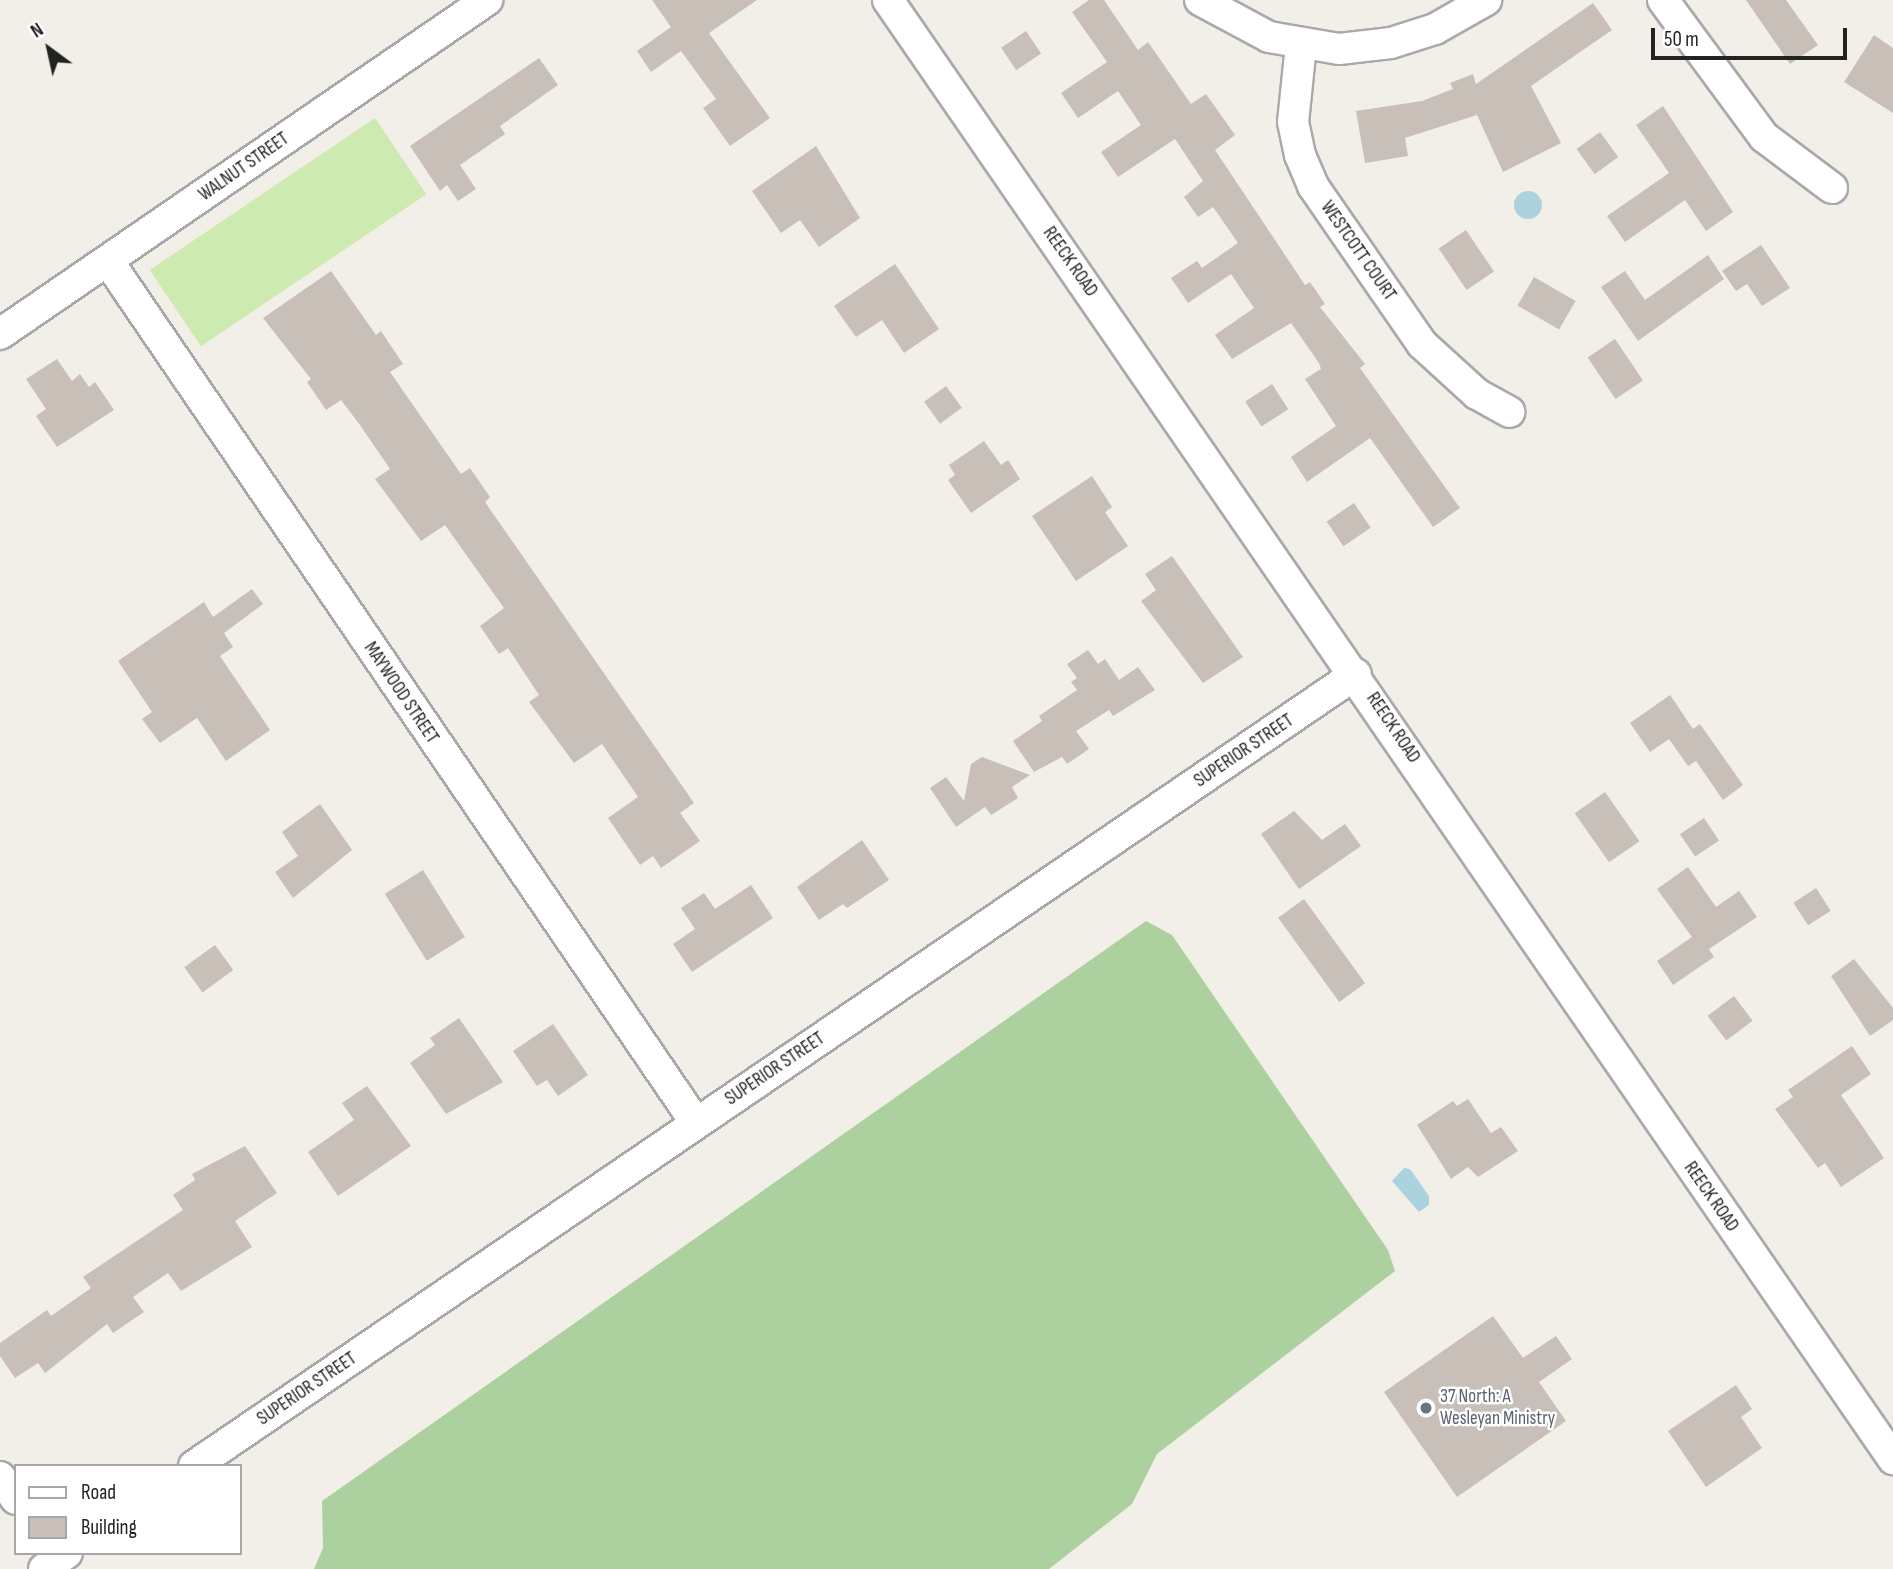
<!DOCTYPE html>
<style>
body{margin:0}
#map{position:relative;width:1893px;height:1569px;overflow:hidden;background:#f2efe9;font-family:"Sofia Sans Condensed",sans-serif}
div>[style]{position:absolute}
.grass>*{inset:0;background:#cdebb0;transform-origin:0 0}
.forest>*{inset:0;background:#add19e}
.water>*{inset:0;background:#aad3df}
.round{border-radius:50%}
.building>*{inset:0;background:#c7bfb8;transform-origin:0 0}
.roads{filter:drop-shadow(2px 0 #a9a9a9) drop-shadow(-2px 0 #a9a9a9) drop-shadow(0 2px #a9a9a9) drop-shadow(0 -2px #a9a9a9)}
.minor>*{height:30px;margin:-15px;padding:0 15px;transform-origin:15px;border-radius:15px;background:#fff}
.dots>*{width:19px;height:19px;translate:-50% -50%;box-sizing:border-box;border:4px solid #fff;border-radius:50%}
span{translate:-50% -50%;white-space:nowrap;text-align:center;line-height:1.15;-webkit-text-stroke:5px #fff;paint-order:stroke}
.street-label{font-size:19px;color:#222}
.worship-label{font-size:19px;color:#5b616d}
.left{translate:0 -50%;text-align:left}
.legend{position:absolute;left:14px;top:1464px;width:228px;height:91px;box-sizing:border-box;background:#fff;border:2px solid #a7a7a7;margin:0;padding:9px 12px;list-style:none;font-size:21px;color:#222}
.legend li{display:flex;align-items:center;gap:14px;height:35px}
.legend b{width:35px;border:2px solid #a7a7a7}
.north{position:absolute;left:14px;top:14px;width:70px;height:70px;-webkit-text-stroke:5px #fff;paint-order:stroke;rotate:327deg;font-size:19px;font-weight:700;line-height:28px;text-align:center;color:#222}
.north::after{content:'';display:block;margin:auto;width:24px;height:32px;background:#222;clip-path:polygon(50% 0,100% 100%,50% 72%,0 100%)}
.scale{position:absolute;left:1651px;top:28px;width:196px;height:32px;box-sizing:border-box;border:4px solid #222;border-top:0;padding-left:9px;font-size:21px;line-height:24px;white-space:nowrap;color:#222;-webkit-text-stroke:5px #fff;paint-order:stroke}
</style>
<div id="map">
<div class="grass">
<div style="left:375px;top:118px;width:92px;height:272px;rotate:56deg"></div>
</div>
<div class="forest">
<div style="clip-path:polygon(1146px 921px,1172px 935px,1388px 1250px,1395px 1271px,1157px 1454px,1132px 1504px,1049px 1569px,314px 1569px,323px 1548px,322px 1501px)"></div>
</div>
<div class="water">
<div class="round" style="left:1514px;top:191px;width:28px;height:28px"></div>
<div style="clip-path:polygon(1404px 1168px,1410px 1169px,1429px 1196px,1429px 1205px,1419px 1212px,1392px 1181px)"></div>
</div>
<div class="building">
<div style="clip-path:polygon(652px 0,757px 0,709px 33px,770px 118px,730px 146px,703px 108px,716px 99px,681px 51px,651px 72px,637px 51px,671px 27px)"></div>
<div style="clip-path:polygon(1089px 0,1104px 0,1138px 50px,1148px 42px,1191px 104px,1206px 94px,1235px 135px,1215px 150px,1305px 285px,1310px 282px,1325px 304px,1320px 307px,1365px 364px,1360px 368px,1460px 508px,1433px 527px,1370px 438px,1307px 482px,1291px 457px,1336px 426px,1305px 379px,1321px 369px,1319px 363px,1291px 323px,1232px 359px,1215px 335px,1254px 308px,1231px 274px,1188px 303px,1171px 278px,1197px 261px,1202px 268px,1238px 243px,1213px 207px,1198px 217px,1184px 197px,1203px 181px,1175px 139px,1118px 177px,1101px 152px,1141px 125px,1118px 91px,1078px 118px,1061px 93px,1107px 62px,1072px 12px)"></div>
<div style="clip-path:polygon(1746px 0,1786px 0,1818px 45px,1790px 64px)"></div>
<div style="clip-path:polygon(1593px 3px,1612px 30px,1531px 86px,1561px 143px,1503px 172px,1477px 115px,1405px 138px,1408px 156px,1365px 163px,1356px 111px,1422px 101px,1453px 89px,1450px 83px,1473px 74px,1476px 84px)"></div>
<div style="left:1026px;top:31px;width:27px;height:30px;rotate:56deg"></div>
<div style="clip-path:polygon(1874px 35px,1893px 48px,1893px 113px,1844px 82px)"></div>
<div style="clip-path:polygon(539px 58px,558px 85px,500px 126px,505px 134px,460px 165px,476px 189px,458px 201px,447px 185px,440px 191px,410px 146px)"></div>
<div style="clip-path:polygon(1663px 106px,1733px 212px,1706px 231px,1685px 200px,1625px 242px,1607px 216px,1669px 173px,1636px 125px)"></div>
<div style="left:1600px;top:132px;width:31px;height:29px;rotate:54deg"></div>
<div style="clip-path:polygon(816px 146px,860px 218px,819px 247px,800px 220px,781px 233px,752px 191px)"></div>
<div style="left:1466px;top:230px;width:50px;height:33px;rotate:56deg"></div>
<div style="clip-path:polygon(1761px 245px,1790px 288px,1762px 306px,1747px 284px,1736px 291px,1722px 271px)"></div>
<div style="clip-path:polygon(1708px 255px,1724px 279px,1638px 341px,1601px 287px,1625px 271px,1645px 300px)"></div>
<div style="clip-path:polygon(895px 264px,939px 329px,904px 353px,882px 320px,856px 337px,834px 306px)"></div>
<div style="clip-path:polygon(331px 271px,376px 335px,381px 331px,403px 364px,390px 372px,461px 474px,470px 468px,490px 497px,485px 502px,694px 803px,680px 813px,700px 841px,661px 868px,653px 856px,640px 865px,608px 818px,638px 797px,602px 744px,574px 763px,529px 702px,539px 695px,508px 648px,499px 654px,480px 626px,504px 608px,445px 525px,421px 541px,375px 479px,390px 469px,360px 425px,341px 400px,326px 410px,307px 382px,311px 379px,263px 318px)"></div>
<div style="left:1534px;top:277px;width:48px;height:33px;rotate:30deg"></div>
<div style="left:1615px;top:339px;width:50px;height:33px;rotate:56deg"></div>
<div style="clip-path:polygon(57px 359px,72px 381px,80px 374px,89px 387px,95px 382px,114px 410px,57px 447px,36px 416px,46px 409px,26px 379px)"></div>
<div style="left:1272px;top:384px;width:30px;height:32px;rotate:57deg"></div>
<div style="left:946px;top:386px;width:27px;height:27px;rotate:54deg"></div>
<div style="clip-path:polygon(984px 441px,1001px 465px,1008px 460px,1020px 479px,971px 513px,948px 480px,955px 475px,949px 465px)"></div>
<div style="clip-path:polygon(1092px 476px,1112px 507px,1105px 512px,1128px 546px,1076px 581px,1032px 516px)"></div>
<div style="left:1354px;top:503px;width:30px;height:33px;rotate:56deg"></div>
<div style="clip-path:polygon(1172px 556px,1243px 657px,1203px 683px,1141px 601px,1156px 590px,1145px 574px)"></div>
<div style="clip-path:polygon(252px 589px,263px 604px,224px 633px,233px 647px,220px 656px,270px 730px,226px 761px,197px 718px,160px 743px,142px 719px,152px 712px,118px 661px,204px 602px,213px 617px)"></div>
<div style="clip-path:polygon(1088px 650px,1098px 664px,1105px 659px,1119px 680px,1138px 667px,1155px 690px,1113px 716px,1109px 710px,1076px 731px,1089px 749px,1067px 764px,1062px 757px,1034px 772px,1013px 741px,1042px 721px,1039px 716px,1077px 690px,1071px 682px,1077px 678px,1067px 664px)"></div>
<div style="clip-path:polygon(1670px 695px,1693px 729px,1700px 724px,1743px 785px,1723px 800px,1696px 761px,1688px 766px,1669px 739px,1650px 752px,1630px 723px)"></div>
<div style="clip-path:polygon(982px 757px,1030px 775px,1012px 787px,1018px 798px,991px 815px,985px 807px,956px 827px,930px 788px,946px 777px,964px 801px,971px 764px)"></div>
<div style="left:1605px;top:792px;width:60px;height:37px;rotate:55deg"></div>
<div style="clip-path:polygon(320px 804px,352px 850px,293px 898px,275px 872px,298px 856px,282px 832px)"></div>
<div style="clip-path:polygon(1294px 811px,1322px 840px,1345px 824px,1361px 846px,1299px 889px,1261px 834px)"></div>
<div style="left:1704px;top:818px;width:27px;height:29px;rotate:56deg"></div>
<div style="clip-path:polygon(862px 840px,889px 880px,847px 908px,843px 904px,819px 920px,797px 887px)"></div>
<div style="clip-path:polygon(1688px 867px,1716px 907px,1739px 891px,1757px 917px,1709px 949px,1714px 957px,1673px 985px,1657px 961px,1692px 937px,1657px 889px)"></div>
<div style="left:423px;top:870px;width:79px;height:45px;rotate:58deg"></div>
<div style="clip-path:polygon(751px 885px,773px 918px,692px 972px,673px 944px,695px 929px,681px 908px,704px 893px,715px 909px)"></div>
<div style="left:1816px;top:888px;width:27px;height:27px;rotate:57deg"></div>
<div style="left:1304px;top:899px;width:104px;height:32px;rotate:54deg"></div>
<div style="left:215px;top:945px;width:31px;height:38px;rotate:54deg"></div>
<div style="clip-path:polygon(1854px 959px,1893px 1008px,1893px 1020px,1870px 1036px,1831px 976px)"></div>
<div style="left:1734px;top:996px;width:31px;height:33px;rotate:53deg"></div>
<div style="clip-path:polygon(459px 1018px,503px 1082px,446px 1114px,410px 1063px,435px 1045px,430px 1038px)"></div>
<div style="clip-path:polygon(553px 1024px,588px 1075px,558px 1096px,547px 1080px,537px 1086px,513px 1051px)"></div>
<div style="clip-path:polygon(1852px 1046px,1871px 1074px,1841px 1095px,1884px 1158px,1841px 1187px,1825px 1163px,1818px 1168px,1775px 1109px,1793px 1097px,1788px 1090px)"></div>
<div style="clip-path:polygon(367px 1086px,411px 1146px,338px 1196px,308px 1152px,354px 1120px,342px 1103px)"></div>
<div style="clip-path:polygon(1468px 1099px,1491px 1133px,1501px 1127px,1518px 1151px,1478px 1177px,1468px 1167px,1451px 1179px,1417px 1125px,1453px 1101px,1457px 1106px)"></div>
<div style="clip-path:polygon(245px 1146px,277px 1193px,235px 1221px,252px 1247px,181px 1291px,168px 1273px,133px 1297px,144px 1312px,113px 1333px,107px 1324px,45px 1373px,38px 1363px,15px 1378px,0 1356px,0 1343px,47px 1310px,51px 1316px,91px 1288px,83px 1277px,183px 1210px,173px 1195px,195px 1180px,192px 1174px)"></div>
<div style="clip-path:polygon(1493px 1316px,1523px 1358px,1556px 1336px,1572px 1359px,1539px 1382px,1566px 1421px,1457px 1497px,1384px 1392px)"></div>
<div style="clip-path:polygon(1736px 1385px,1752px 1409px,1741px 1417px,1762px 1448px,1706px 1487px,1668px 1431px)"></div>
</div>
<div class="roads">
<div class="minor">
<div style="left:888px;top:0;width:1772px;rotate:55.44deg"></div>
<div style="left:1200px;top:0;width:78px;rotate:28.2deg"></div>
<div style="left:1269px;top:37px;width:71px;rotate:9.7deg"></div>
<div style="left:1339px;top:49px;width:52px;rotate:-6.6deg"></div>
<div style="left:1391px;top:43px;width:46px;rotate:-17.7deg"></div>
<div style="left:1435px;top:29px;width:59px;rotate:-29.6deg"></div>
<div style="left:1663px;top:0;width:170px;rotate:53.6deg"></div>
<div style="left:1764px;top:137px;width:85px;rotate:36.9deg"></div>
<div style="left:1301px;top:45px;width:77px;rotate:95.9deg"></div>
<div style="left:1293px;top:122px;width:34px;rotate:78deg"></div>
<div style="left:1300px;top:155px;width:34px;rotate:67deg"></div>
<div style="left:1313px;top:186px;width:192px;rotate:55.4deg"></div>
<div style="left:1422px;top:344px;width:74px;rotate:42.3deg"></div>
<div style="left:1477px;top:394px;width:37px;rotate:29deg"></div>
<div style="left:108px;top:261px;width:1043px;rotate:55.7deg"></div>
<div style="left:0;top:334px;width:591px;rotate:-34.44deg"></div>
<div style="left:194px;top:1466px;width:1406px;rotate:-34.28deg"></div>
<div style="left:0;top:1477px;width:27px;rotate:54deg"></div>
<div style="left:44px;top:1569px;width:28px;rotate:-35deg"></div>
</div>
</div>
<div class="dots">
<div style="left:1426px;top:1408px;background:#6b7280"></div>
</div>
<div class="street-label">
<span style="left:244px;top:167px;rotate:-35deg">WALNUT STREET</span>
<span style="left:1358px;top:251px;rotate:55deg">WESTCOTT COURT</span>
<span style="left:1070px;top:262px;rotate:55deg">REECK ROAD</span>
<span style="left:401px;top:693px;rotate:56deg">MAYWOOD STREET</span>
<span style="left:1393px;top:728px;rotate:56deg">REECK ROAD</span>
<span style="left:1244px;top:751px;rotate:-34deg">SUPERIOR STREET</span>
<span style="left:775px;top:1069px;rotate:-34deg">SUPERIOR STREET</span>
<span style="left:1711px;top:1197px;rotate:55deg">REECK ROAD</span>
<span style="left:307px;top:1389px;rotate:-34deg">SUPERIOR STREET</span>
</div>
<div class="worship-label">
<span class="left" style="left:1440px;top:1408px">37 North: A<br>Wesleyan Ministry</span>
</div>
<ul class="legend">
<li><b style="height:9px;background:#fff"></b>Road</li>
<li><b style="height:19px;background:#c7bfb8"></b>Building</li>
</ul>
<div class="north">N</div>
<div class="scale">50 m</div>
</div>
